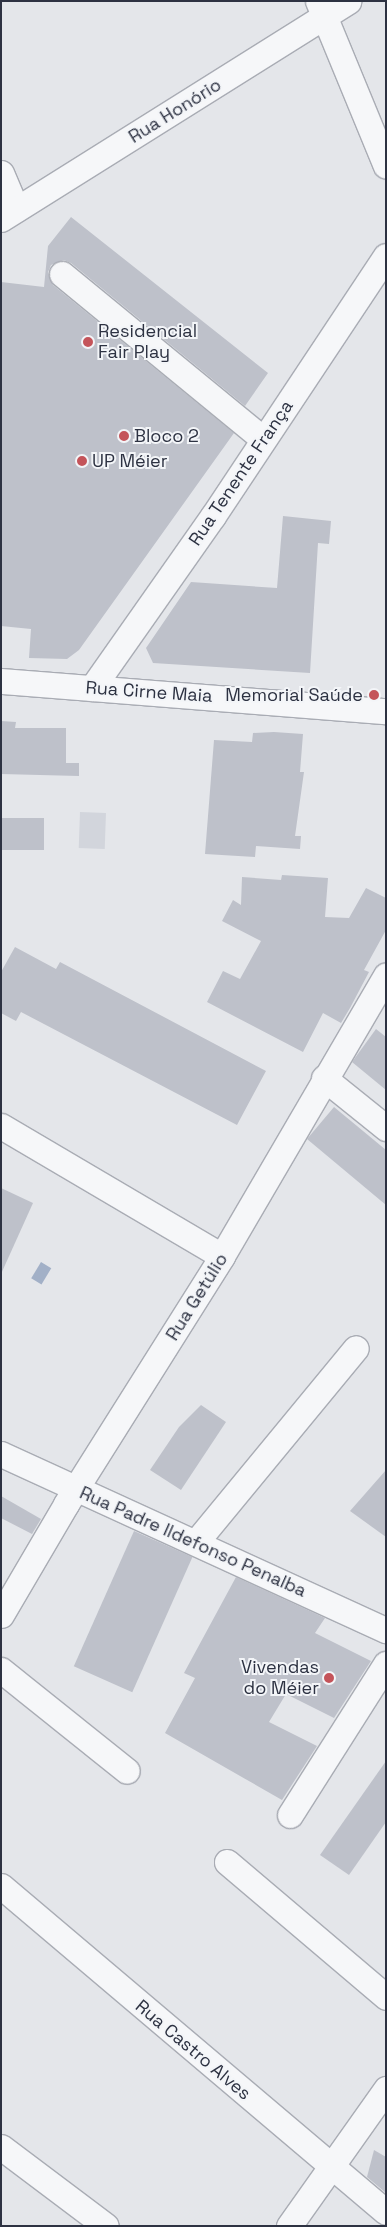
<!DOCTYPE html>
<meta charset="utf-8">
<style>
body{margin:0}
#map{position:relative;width:387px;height:2227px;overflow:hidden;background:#e4e6ea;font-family:"Space Grotesk",sans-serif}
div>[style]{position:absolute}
.built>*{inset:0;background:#d2d5dc;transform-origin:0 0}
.water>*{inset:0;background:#a2b0c7;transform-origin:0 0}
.building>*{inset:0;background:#bec1ca;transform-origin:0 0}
.roads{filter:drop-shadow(1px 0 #a9acb4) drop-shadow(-1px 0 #a9acb4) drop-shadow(0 1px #a9acb4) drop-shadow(0 -1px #a9acb4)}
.minor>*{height:25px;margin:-12.5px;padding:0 12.5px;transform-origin:12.5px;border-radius:12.5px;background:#f6f7f9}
.dots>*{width:14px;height:14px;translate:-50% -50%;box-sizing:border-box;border:2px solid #f3f5f8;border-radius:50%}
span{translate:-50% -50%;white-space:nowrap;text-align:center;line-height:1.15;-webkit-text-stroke:4px #f3f5f8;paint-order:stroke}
.street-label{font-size:18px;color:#2d3242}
.poi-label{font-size:18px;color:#2d3242}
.left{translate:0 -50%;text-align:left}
.right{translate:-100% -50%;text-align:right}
.frame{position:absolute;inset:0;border:2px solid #2d3242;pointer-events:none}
</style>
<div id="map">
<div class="built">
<div style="left:80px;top:812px;width:26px;height:36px;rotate:2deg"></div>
</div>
<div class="water">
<div style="left:41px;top:1262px;width:12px;height:19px;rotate:31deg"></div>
</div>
<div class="building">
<div style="clip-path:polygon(71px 217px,268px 373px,245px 406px,71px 263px,64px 260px,51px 265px,48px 272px,53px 285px,234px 433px,79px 650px,67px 659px,29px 658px,31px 629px,1px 626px,1px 282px,44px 287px,48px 246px)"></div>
<div style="clip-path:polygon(283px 516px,331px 521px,329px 544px,318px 543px,310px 673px,153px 663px,146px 648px,191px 582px,277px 588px)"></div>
<div style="clip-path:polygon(1px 721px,16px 722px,15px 728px,66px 728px,66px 763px,79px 763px,79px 776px,1px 774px)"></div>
<div style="clip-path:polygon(274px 732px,303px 734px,300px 772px,304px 772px,295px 836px,301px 836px,300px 849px,256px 846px,255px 857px,205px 854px,214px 740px,252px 742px,253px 733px)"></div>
<div style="left:1px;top:818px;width:43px;height:32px"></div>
<div style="clip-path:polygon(282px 875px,328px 878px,325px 917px,349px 918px,366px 888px,386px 898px,386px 930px,364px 970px,369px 972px,350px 1008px,341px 1023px,323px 1013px,303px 1052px,207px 1002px,223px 971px,240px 979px,261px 941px,222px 921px,233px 900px,241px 905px,242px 877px,281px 880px)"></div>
<div style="clip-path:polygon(15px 947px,56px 969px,60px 962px,266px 1071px,237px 1125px,21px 1012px,16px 1021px,1px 1013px,1px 972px)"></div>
<div style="clip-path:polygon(376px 1029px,386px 1037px,386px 1090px,352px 1062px)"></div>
<div style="clip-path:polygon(334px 1107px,386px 1150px,386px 1205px,307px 1139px)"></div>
<div style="clip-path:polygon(1px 1188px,33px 1203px,1px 1274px)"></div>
<div style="clip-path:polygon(201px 1405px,226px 1422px,181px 1490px,150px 1470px,179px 1427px)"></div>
<div style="clip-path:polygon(386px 1470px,386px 1537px,350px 1511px)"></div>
<div style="clip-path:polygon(1px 1496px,41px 1519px,32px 1534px,1px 1518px)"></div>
<div style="left:134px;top:1531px;width:64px;height:148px;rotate:24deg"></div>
<div style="clip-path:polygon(236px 1577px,325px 1618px,315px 1633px,371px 1661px,334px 1718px,286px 1694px,269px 1722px,317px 1746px,282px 1800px,165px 1733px,195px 1678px,184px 1673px)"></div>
<div style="clip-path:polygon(386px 1761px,386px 1822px,349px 1875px,320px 1855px)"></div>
<div style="clip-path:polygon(374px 2150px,386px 2157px,386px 2193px,367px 2177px)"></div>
</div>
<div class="roads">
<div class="minor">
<div style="left:318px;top:1px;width:178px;rotate:67.6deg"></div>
<div style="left:1px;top:173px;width:39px;rotate:67deg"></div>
<div style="left:1px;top:219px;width:410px;rotate:-32.1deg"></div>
<div style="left:62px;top:274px;width:260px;rotate:39.4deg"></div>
<div style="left:1px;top:681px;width:386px;rotate:4.5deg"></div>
<div style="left:92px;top:688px;width:210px;rotate:-54.9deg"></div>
<div style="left:213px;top:516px;width:312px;rotate:-56.4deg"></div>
<div style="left:324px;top:1078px;width:80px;rotate:38.9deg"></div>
<div style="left:1px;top:1126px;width:256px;rotate:30.5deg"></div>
<div style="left:1px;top:1454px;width:423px;rotate:24.6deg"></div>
<div style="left:196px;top:1542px;width:251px;rotate:-50.5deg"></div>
<div style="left:1px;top:1615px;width:129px;rotate:-59.6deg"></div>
<div style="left:66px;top:1504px;width:293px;rotate:-57.8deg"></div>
<div style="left:222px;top:1256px;width:325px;rotate:-59.7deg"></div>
<div style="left:1px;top:1670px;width:161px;rotate:38.7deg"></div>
<div style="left:290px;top:1815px;width:179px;rotate:-57.6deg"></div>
<div style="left:227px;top:1862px;width:209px;rotate:40.3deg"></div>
<div style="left:1px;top:1886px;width:504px;rotate:40.26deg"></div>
<div style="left:1px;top:2147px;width:131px;rotate:37deg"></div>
<div style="left:289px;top:2226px;width:168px;rotate:-54.7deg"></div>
</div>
</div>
<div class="dots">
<div style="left:88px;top:342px;background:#c4545a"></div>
<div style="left:124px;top:436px;background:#c4545a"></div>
<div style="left:82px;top:461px;background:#c4545a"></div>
<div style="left:374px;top:695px;background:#c4545a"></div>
<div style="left:329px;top:1678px;background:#c4545a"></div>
</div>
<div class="street-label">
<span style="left:175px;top:111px;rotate:-32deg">Rua Honório</span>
<span style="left:241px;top:473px;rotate:-56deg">Rua Tenente França</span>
<span style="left:149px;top:692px;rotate:4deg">Rua Cirne Maia</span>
<span style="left:197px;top:1297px;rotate:-58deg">Rua Getúlio</span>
<span style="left:193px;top:1542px;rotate:24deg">Rua Padre Ildefonso Penalba</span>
<span style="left:193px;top:2050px;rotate:40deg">Rua Castro Alves</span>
</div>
<div class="poi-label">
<span class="left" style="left:98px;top:342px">Residencial<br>Fair Play</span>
<span class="left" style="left:134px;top:436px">Bloco 2</span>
<span class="left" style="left:92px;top:461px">UP Méier</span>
<span class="right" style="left:363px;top:695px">Memorial Saúde</span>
<span class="right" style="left:319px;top:1678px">Vivendas<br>do Méier</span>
</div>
<div class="frame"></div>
</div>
